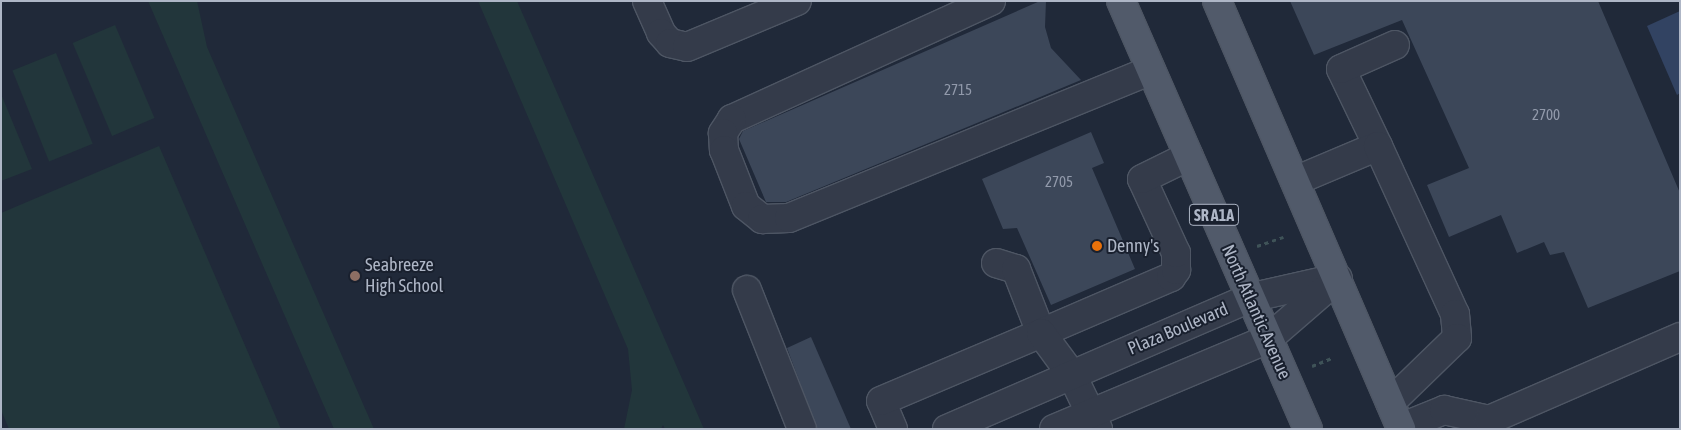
<!DOCTYPE html>
<style>
body{margin:0}
#map{position:relative;width:1681px;height:430px;overflow:hidden;background:#202939;font-family:"Asap Condensed",sans-serif}
div>[style]{position:absolute}
.green>*{inset:0;background:#22363b;transform-origin:0 0}
.water>*{inset:0;background:#324362}
.building>*{inset:0;background:#3c4759}
.path>*{height:3px;margin-top:-1.5px;transform-origin:0;background:repeating-linear-gradient(90deg,#3f5358 0 4px,transparent 0 8px)}
.roads{filter:drop-shadow(1px 0 #4e5664) drop-shadow(-1px 0 #4e5664) drop-shadow(0 1px #4e5664) drop-shadow(0 -1px #4e5664)}
.minor>*{height:28px;margin:-14px;padding:0 14px;transform-origin:14px;border-radius:14px;background:#343b4a}
.major>*{height:28px;margin:-14px;padding:0 14px;transform-origin:14px;border-radius:14px;background:#515a6a}
.dots>*{width:14px;height:14px;translate:-50% -50%;box-sizing:border-box;border:2px solid #19202e;border-radius:50%}
span{translate:-50% -50%;white-space:nowrap;text-align:center;line-height:1.15;-webkit-text-stroke:4px #19202e;paint-order:stroke}
.number-label{font-size:15px;color:#929aab}
.number-label span{-webkit-text-stroke-width:0}
.shield-label span{padding:1px 4px;background:#19202e;border:1px solid;border-radius:4px;-webkit-text-stroke-width:0}
.shield-label{font-size:16px;color:#aeb6c6;font-weight:700}
.poi-label{font-size:18px;color:#aeb6c6}
.left{translate:0 -50%;text-align:left}
.street-label{font-size:18px;color:#aeb6c6}
.frame{position:absolute;inset:0;border:2px solid #aeb6c6;pointer-events:none}
</style>
<div id="map">
<div class="green">
<div style="clip-path:polygon(148px 1px,197px 1px,207px 47px,374px 429px,334px 429px)"></div>
<div style="clip-path:polygon(478px 1px,517px 1px,704px 429px,665px 429px,663px 425px,661px 429px,624px 429px,632px 390px,628px 349px)"></div>
<div style="left:115px;top:25px;width:101px;height:46px;rotate:67deg"></div>
<div style="left:56px;top:53px;width:98px;height:47px;rotate:68deg"></div>
<div style="clip-path:polygon(1px 94px,32px 169px,1px 181px)"></div>
<div style="clip-path:polygon(159px 146px,281px 429px,9px 429px,1px 410px,1px 213px)"></div>
</div>
<div class="water">
<div style="clip-path:polygon(1680px 11px,1680px 93px,1677px 95px,1647px 26px)"></div>
</div>
<div class="building">
<div style="clip-path:polygon(1040px 1px,1046px 1px,1045px 27px,1051px 48px,1081px 80px,786px 202px,766px 202px,739px 139px,743px 131px)"></div>
<div style="clip-path:polygon(1290px 1px,1598px 1px,1680px 193px,1680px 271px,1588px 308px,1564px 252px,1550px 255px,1544px 242px,1517px 253px,1501px 215px,1449px 237px,1427px 185px,1469px 168px,1402px 20px,1314px 55px)"></div>
<div style="clip-path:polygon(1091px 132px,1104px 163px,1092px 168px,1135px 269px,1051px 305px,1017px 228px,1003px 229px,982px 179px)"></div>
<div style="clip-path:polygon(811px 337px,851px 429px,817px 429px,787px 348px)"></div>
</div>
<div class="path">
<div style="left:1257px;top:246px;width:28px;rotate:-19deg"></div>
<div style="left:1312px;top:366px;width:22px;rotate:-22deg"></div>
</div>
<div class="roads">
<div class="minor">
<div style="left:647px;top:1px;width:35px;rotate:66deg"></div>
<div style="left:661px;top:33px;width:13px;rotate:48deg"></div>
<div style="left:670px;top:43px;width:17px;rotate:13deg"></div>
<div style="left:687px;top:47px;width:119px;rotate:-22.7deg"></div>
<div style="left:991px;top:1px;width:285px;rotate:155.5deg"></div>
<div style="left:732px;top:119px;width:17px;rotate:123deg"></div>
<div style="left:723px;top:133px;width:17px;rotate:87deg"></div>
<div style="left:724px;top:150px;width:60px;rotate:68.6deg"></div>
<div style="left:746px;top:206px;width:21px;rotate:39deg"></div>
<div style="left:762px;top:219px;width:27px;rotate:-2deg"></div>
<div style="left:789px;top:218px;width:391px;rotate:-22.2deg"></div>
<div style="left:1378px;top:146px;width:85px;rotate:-115.7deg"></div>
<div style="left:1341px;top:69px;width:59px;rotate:-24deg"></div>
<div style="left:1295px;top:181px;width:90px;rotate:-22.9deg"></div>
<div style="left:1378px;top:146px;width:185px;rotate:65.4deg"></div>
<div style="left:1455px;top:314px;width:24px;rotate:85deg"></div>
<div style="left:1457px;top:338px;width:93px;rotate:135.9deg"></div>
<div style="left:996px;top:263px;width:21px;rotate:17deg"></div>
<div style="left:1016px;top:269px;width:69px;rotate:68.7deg"></div>
<div style="left:1041px;top:333px;width:142px;rotate:-23.3deg"></div>
<div style="left:1171px;top:277px;width:9px;rotate:-54deg"></div>
<div style="left:1176px;top:270px;width:17px;rotate:-90deg"></div>
<div style="left:1176px;top:253px;width:81px;rotate:-114.7deg"></div>
<div style="left:1142px;top:179px;width:52px;rotate:-26.1deg"></div>
<div style="left:747px;top:290px;width:149px;rotate:68.4deg"></div>
<div style="left:1400px;top:428px;width:48px;rotate:-22.2deg"></div>
<div style="left:1444px;top:410px;width:46px;rotate:12.5deg"></div>
<div style="left:1489px;top:420px;width:208px;rotate:-23.5deg"></div>
<div style="left:893px;top:429px;width:30px;rotate:-113deg"></div>
<div style="left:881px;top:401px;width:174px;rotate:-23deg"></div>
<div style="left:1041px;top:333px;width:52px;rotate:53.6deg"></div>
<div style="left:1072px;top:375px;width:60px;rotate:64.3deg"></div>
<div style="left:947px;top:429px;width:329px;rotate:-23.4deg"></div>
<div style="left:1249px;top:298px;width:91px;rotate:-12.7deg"></div>
<div style="left:1054px;top:429px;width:232px;rotate:-22.8deg"></div>
<div style="left:1268px;top:339px;width:89px;rotate:-40.9deg"></div>
</div>
<div class="major">
<div style="left:1121px;top:1px;width:467px;rotate:66.4deg"></div>
<div style="left:1217px;top:1px;width:466px;rotate:66.7deg"></div>
</div>
</div>
<div class="dots">
<div style="left:1097px;top:246px;background:#e8710a"></div>
<div style="left:355px;top:276px;background:#8d6e63"></div>
</div>
<div class="number-label">
<span style="left:958px;top:90px">2715</span>
<span style="left:1546px;top:115px">2700</span>
<span style="left:1059px;top:182px">2705</span>
</div>
<div class="shield-label">
<span style="left:1214px;top:215px">SR A1A</span>
</div>
<div class="poi-label">
<span class="left" style="left:1107px;top:246px">Denny's</span>
<span class="left" style="left:365px;top:276px">Seabreeze<br>High School</span>
</div>
<div class="street-label">
<span style="left:1256px;top:312px;rotate:66deg">North Atlantic Avenue</span>
<span style="left:1178px;top:329px;rotate:-23deg">Plaza Boulevard</span>
</div>
<div class="frame"></div>
</div>
